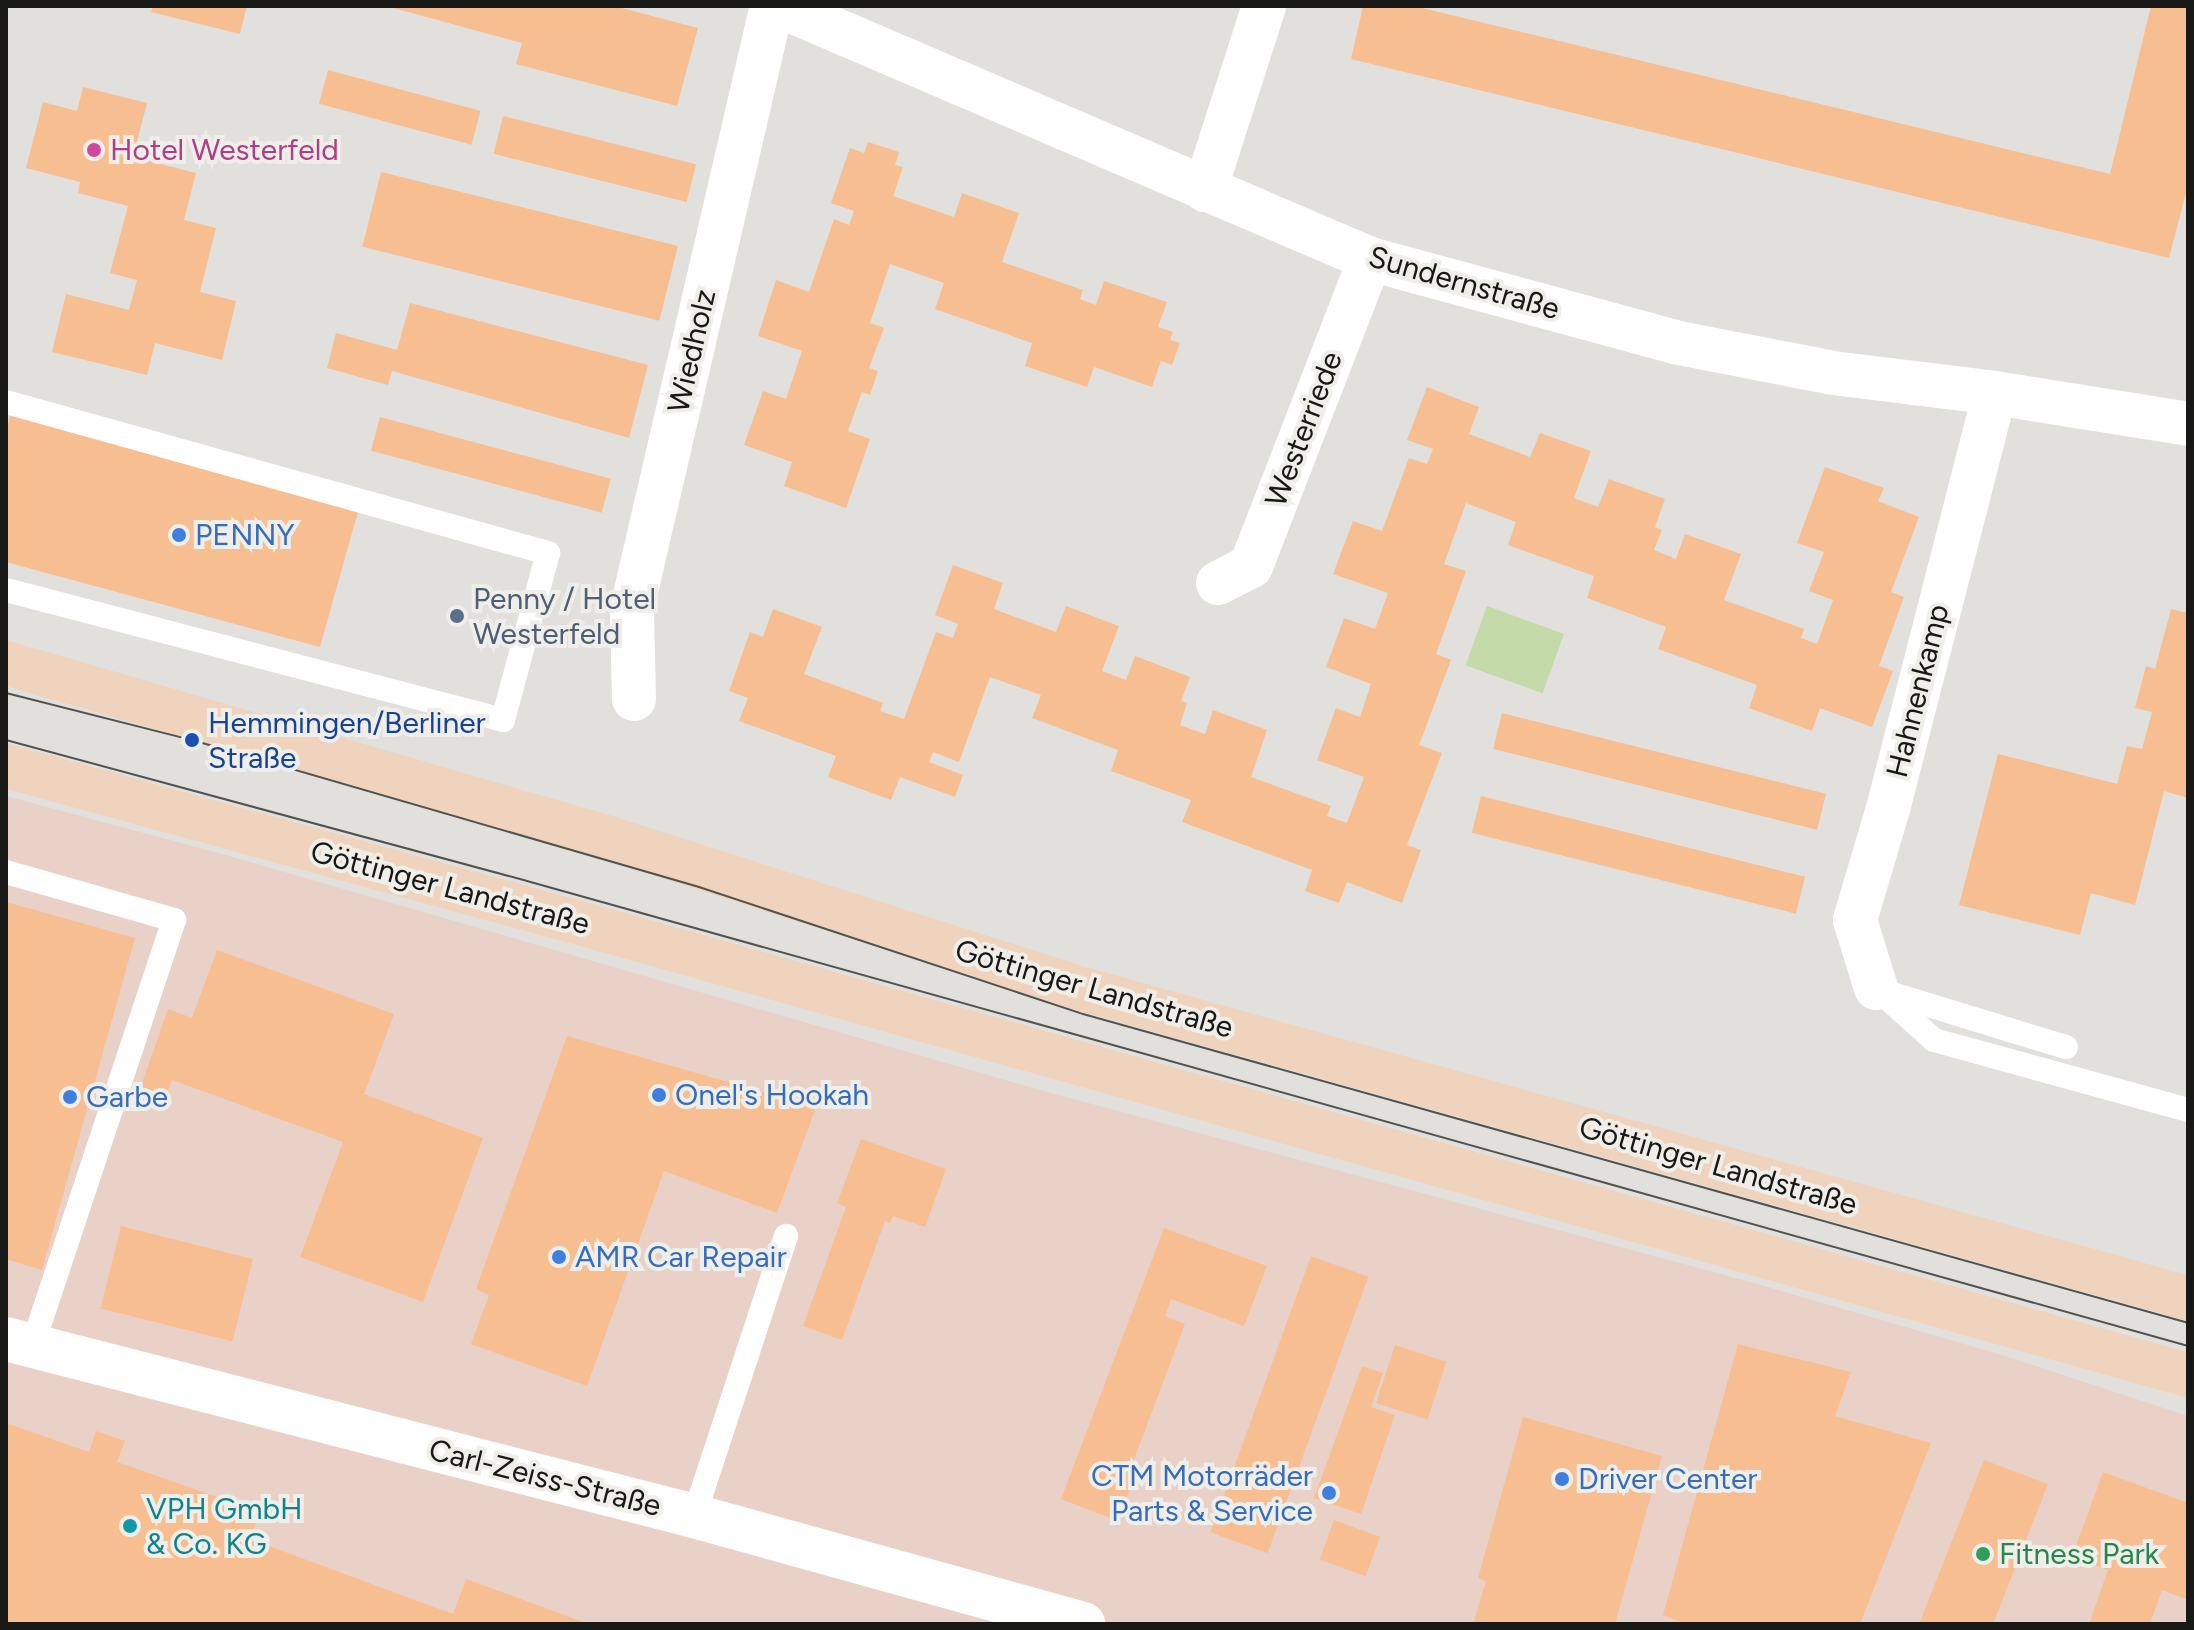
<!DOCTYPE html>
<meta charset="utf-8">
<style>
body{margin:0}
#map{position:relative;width:2194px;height:1630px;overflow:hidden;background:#e2e0dc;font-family:Figtree,sans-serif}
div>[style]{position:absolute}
.industrial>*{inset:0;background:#e9d1c7}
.green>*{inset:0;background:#c4daa9;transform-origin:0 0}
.building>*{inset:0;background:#f7be92;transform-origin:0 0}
.lane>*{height:24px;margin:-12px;padding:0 12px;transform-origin:12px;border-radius:12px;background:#fff}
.street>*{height:44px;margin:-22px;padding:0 22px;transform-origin:22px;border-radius:22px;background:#fff}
.secondary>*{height:44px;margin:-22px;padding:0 22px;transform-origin:22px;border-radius:22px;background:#efd3bc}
.tram>*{height:2px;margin:-1px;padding:0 1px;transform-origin:1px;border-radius:1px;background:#52524f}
.dots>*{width:22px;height:22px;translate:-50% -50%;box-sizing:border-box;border:4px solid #efeee9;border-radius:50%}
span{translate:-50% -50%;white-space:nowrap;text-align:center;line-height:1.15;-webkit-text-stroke:8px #efeee9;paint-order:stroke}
.hotel-label{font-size:30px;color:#b23c85}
.left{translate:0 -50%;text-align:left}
.street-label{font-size:30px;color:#181816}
.shop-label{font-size:30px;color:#366cbe}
.right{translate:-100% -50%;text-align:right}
.service-label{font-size:30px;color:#4e5e75}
.transit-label{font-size:30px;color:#164399}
.culture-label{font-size:30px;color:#0d838f}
.leisure-label{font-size:30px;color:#27864d}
.frame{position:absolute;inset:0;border:8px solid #181816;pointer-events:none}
</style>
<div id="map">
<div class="industrial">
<div style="clip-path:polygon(6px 796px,222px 854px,1033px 1088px,1754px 1283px,2002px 1355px,2188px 1416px,2188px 1624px,6px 1624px)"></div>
</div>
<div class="green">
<div style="left:1487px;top:606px;width:82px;height:63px;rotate:20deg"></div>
</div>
<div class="building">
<div style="clip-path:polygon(153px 6px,247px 6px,240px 34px,151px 12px)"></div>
<div style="clip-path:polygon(386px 6px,614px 6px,698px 28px,677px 106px,516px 64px,522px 43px)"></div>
<div style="clip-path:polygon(1363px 6px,1414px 6px,2110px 174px,2151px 6px,2188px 6px,2188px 185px,2169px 258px,1351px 59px)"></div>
<div style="left:328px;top:70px;width:158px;height:35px;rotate:15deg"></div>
<div style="clip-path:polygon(83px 87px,147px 103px,133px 157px,196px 173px,184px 220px,216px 228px,200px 292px,236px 301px,222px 360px,155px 343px,147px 375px,52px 352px,66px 294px,129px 310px,137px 280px,110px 273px,128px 206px,78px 193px,80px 182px,26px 168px,43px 102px,77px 111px)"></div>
<div style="left:503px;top:116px;width:199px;height:39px;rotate:14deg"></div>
<div style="clip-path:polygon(868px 142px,899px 152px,895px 165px,903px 167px,893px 196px,954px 217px,962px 193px,1019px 213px,1002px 262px,1083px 290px,1080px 299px,1096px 305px,1104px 281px,1167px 302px,1158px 327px,1173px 332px,1170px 340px,1180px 343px,1172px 365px,1161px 361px,1152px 387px,1094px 367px,1087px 387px,1025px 366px,1032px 343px,935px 309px,944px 283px,890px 264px,870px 323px,884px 328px,869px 368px,878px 371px,870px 395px,862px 392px,848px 431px,870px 439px,846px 508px,784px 486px,792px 462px,744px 445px,763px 391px,786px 399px,802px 351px,758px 336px,776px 280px,809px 292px,834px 219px,849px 225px,854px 211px,831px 203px,850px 148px,864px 153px)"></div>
<div style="left:381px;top:172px;width:306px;height:77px;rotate:14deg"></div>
<div style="clip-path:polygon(410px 303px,648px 365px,629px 438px,392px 371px,388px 385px,327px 368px,336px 333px,397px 350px)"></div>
<div style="clip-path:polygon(1427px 387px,1479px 407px,1469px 434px,1530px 457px,1540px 433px,1591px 451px,1574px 498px,1598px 507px,1609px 479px,1665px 499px,1655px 527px,1662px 530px,1654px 550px,1676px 559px,1685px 534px,1741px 554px,1724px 600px,1804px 629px,1801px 638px,1817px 644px,1833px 600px,1809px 591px,1824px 552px,1797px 543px,1825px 467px,1884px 488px,1878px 501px,1919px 517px,1891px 592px,1904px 597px,1879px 666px,1893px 671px,1872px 727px,1820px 708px,1812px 731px,1749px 708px,1757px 685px,1658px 649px,1666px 627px,1587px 598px,1594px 576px,1508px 545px,1516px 522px,1466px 503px,1444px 564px,1466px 571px,1436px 654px,1451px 660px,1419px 745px,1442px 753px,1407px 845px,1421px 850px,1402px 903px,1347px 882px,1339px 903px,1305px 891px,1312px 870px,1182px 822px,1191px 800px,1111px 771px,1118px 750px,1032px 718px,1041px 695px,990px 677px,959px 762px,933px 752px,929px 762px,963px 775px,955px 797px,900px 777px,891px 800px,828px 777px,836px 756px,739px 721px,748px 698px,729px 691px,750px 632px,763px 637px,773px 609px,822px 627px,804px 674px,883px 703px,880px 711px,904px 719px,936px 632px,953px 638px,958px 624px,935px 615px,953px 565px,1003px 583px,994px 609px,1056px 632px,1066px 606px,1119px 626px,1102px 671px,1126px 680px,1135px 656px,1190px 677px,1181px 701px,1187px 703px,1180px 725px,1205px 734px,1213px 710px,1267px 730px,1251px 777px,1331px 806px,1327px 816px,1347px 823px,1364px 777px,1317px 760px,1336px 708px,1360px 717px,1371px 684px,1326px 667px,1344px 618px,1375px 629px,1388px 593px,1333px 574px,1353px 521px,1382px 531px,1409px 458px,1427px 464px,1433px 449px,1407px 440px)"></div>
<div style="clip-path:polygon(11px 413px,359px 508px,320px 647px,6px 562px,6px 432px)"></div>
<div style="left:380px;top:417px;width:239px;height:35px;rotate:15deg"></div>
<div style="clip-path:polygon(2171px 609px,2188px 613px,2188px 798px,2164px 791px,2135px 905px,2091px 893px,2080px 935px,1959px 905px,1998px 754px,2117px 784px,2127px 746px,2142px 749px,2152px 712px,2135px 708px,2146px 666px,2155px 669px)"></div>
<div style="left:1502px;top:713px;width:334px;height:37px;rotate:14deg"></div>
<div style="left:1481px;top:796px;width:334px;height:38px;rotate:14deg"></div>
<div style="clip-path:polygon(6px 902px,135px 938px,42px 1270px,6px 1259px)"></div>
<div style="clip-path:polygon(217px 950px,394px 1014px,364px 1094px,483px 1138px,423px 1302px,300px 1257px,343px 1142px,172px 1080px,166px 1096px,141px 1086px,168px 1009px,192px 1018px)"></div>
<div style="clip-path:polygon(567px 1036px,816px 1107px,777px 1213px,664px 1171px,587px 1386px,471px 1344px,489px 1295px,476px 1289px)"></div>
<div style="clip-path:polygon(861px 1139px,946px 1169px,925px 1227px,893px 1216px,890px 1223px,885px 1221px,842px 1340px,803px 1326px,846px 1207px,837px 1203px)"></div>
<div style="left:121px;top:1226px;width:136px;height:85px;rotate:14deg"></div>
<div style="clip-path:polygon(1164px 1228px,1267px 1266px,1244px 1326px,1171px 1299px,1165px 1316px,1185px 1324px,1127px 1478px,1133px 1481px,1118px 1521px,1061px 1499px)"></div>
<div style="left:1311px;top:1256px;width:61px;height:294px;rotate:20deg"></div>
<div style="clip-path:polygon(1738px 1344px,1851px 1372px,1835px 1416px,1931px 1443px,1860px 1624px,1686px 1624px,1663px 1615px)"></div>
<div style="left:1395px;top:1345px;width:54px;height:61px;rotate:18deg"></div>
<div style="clip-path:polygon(1362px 1366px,1383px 1373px,1371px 1407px,1395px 1415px,1361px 1514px,1314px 1498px)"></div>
<div style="clip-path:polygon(1523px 1417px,1662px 1456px,1615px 1624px,1473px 1624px,1486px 1581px,1478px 1578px)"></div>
<div style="clip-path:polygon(6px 1423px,89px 1452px,96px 1431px,125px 1441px,117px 1462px,260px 1512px,250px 1539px,453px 1614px,466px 1579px,589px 1624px,6px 1624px)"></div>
<div style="clip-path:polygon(1984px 1460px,2048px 1484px,1993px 1624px,1919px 1624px)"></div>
<div style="clip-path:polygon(2103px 1472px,2188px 1503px,2188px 1600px,2162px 1590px,2150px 1624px,2089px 1624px,2108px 1570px,2072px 1557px)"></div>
<div style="left:1334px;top:1520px;width:49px;height:42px;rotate:20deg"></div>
</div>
<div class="lane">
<div style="left:6px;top:402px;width:563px;rotate:15.57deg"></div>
<div style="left:548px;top:553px;width:173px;rotate:105.1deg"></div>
<div style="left:503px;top:720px;width:514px;rotate:-165.34deg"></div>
<div style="left:6px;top:872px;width:175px;rotate:15.9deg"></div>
<div style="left:174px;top:920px;width:449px;rotate:108.4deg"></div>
<div style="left:1876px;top:988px;width:78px;rotate:41.9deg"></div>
<div style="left:1934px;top:1040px;width:263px;rotate:15.4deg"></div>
<div style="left:1889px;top:993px;width:185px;rotate:17deg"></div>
<div style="left:694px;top:1516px;width:295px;rotate:-71.8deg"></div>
</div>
<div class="street">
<div style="left:780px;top:6px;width:642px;rotate:23.21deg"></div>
<div style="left:1370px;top:259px;width:320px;rotate:15.2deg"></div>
<div style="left:1679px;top:343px;width:157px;rotate:11deg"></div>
<div style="left:1833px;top:373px;width:163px;rotate:7deg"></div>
<div style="left:1995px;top:393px;width:195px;rotate:9.1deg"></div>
<div style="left:1205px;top:190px;width:193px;rotate:-72.2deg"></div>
<div style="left:1218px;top:583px;width:37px;rotate:-27deg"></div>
<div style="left:1251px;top:566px;width:329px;rotate:-68.8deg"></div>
<div style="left:634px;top:699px;width:91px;rotate:-91.3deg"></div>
<div style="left:632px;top:608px;width:618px;rotate:-76.91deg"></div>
<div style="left:1876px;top:988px;width:71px;rotate:-107.2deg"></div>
<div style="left:1855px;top:920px;width:120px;rotate:-73.5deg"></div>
<div style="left:1889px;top:805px;width:425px;rotate:-75.6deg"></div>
<div style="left:6px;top:1339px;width:710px;rotate:14.43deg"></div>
<div style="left:694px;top:1516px;width:404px;rotate:15.5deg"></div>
</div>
<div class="secondary">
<div style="left:6px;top:663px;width:628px;rotate:16.18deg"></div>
<div style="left:609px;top:838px;width:486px;rotate:17.7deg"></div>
<div style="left:1072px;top:986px;width:1159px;rotate:15.62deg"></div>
<div style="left:6px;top:766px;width:598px;rotate:15.31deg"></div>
<div style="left:583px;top:924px;width:1667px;rotate:15.7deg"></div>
</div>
<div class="tram">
<div style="left:6px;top:693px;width:192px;rotate:14.2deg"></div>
<div style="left:192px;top:740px;width:528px;rotate:16.17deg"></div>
<div style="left:699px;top:887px;width:404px;rotate:18.3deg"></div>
<div style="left:1083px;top:1014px;width:1147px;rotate:15.62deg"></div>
<div style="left:6px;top:740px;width:540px;rotate:15.14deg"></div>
<div style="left:527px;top:881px;width:1725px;rotate:15.64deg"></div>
</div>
<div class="dots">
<div style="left:94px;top:150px;background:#d1479c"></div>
<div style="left:179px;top:535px;background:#3f7fe0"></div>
<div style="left:457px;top:616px;background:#5c6f8a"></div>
<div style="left:192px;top:740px;background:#1a4fb4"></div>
<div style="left:659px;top:1095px;background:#3f7fe0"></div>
<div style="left:70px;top:1097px;background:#3f7fe0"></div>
<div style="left:559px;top:1257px;background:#3f7fe0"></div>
<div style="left:1562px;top:1479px;background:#3f7fe0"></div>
<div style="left:1329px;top:1493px;background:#3f7fe0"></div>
<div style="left:130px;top:1526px;background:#0f9aa8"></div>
<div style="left:1983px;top:1554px;background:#2e9e5b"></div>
</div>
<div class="hotel-label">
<span class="left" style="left:110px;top:150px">Hotel Westerfeld</span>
</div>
<div class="street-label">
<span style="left:1464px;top:283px;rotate:16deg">Sundernstraße</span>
<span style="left:692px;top:351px;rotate:-77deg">Wiedholz</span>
<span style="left:1304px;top:429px;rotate:-69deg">Westerriede</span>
<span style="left:1918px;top:691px;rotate:-76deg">Hahnenkamp</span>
<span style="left:450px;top:888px;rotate:15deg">Göttinger Landstraße</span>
<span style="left:1094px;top:989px;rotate:16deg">Göttinger Landstraße</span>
<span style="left:1718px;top:1166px;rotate:16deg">Göttinger Landstraße</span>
<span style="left:545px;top:1478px;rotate:14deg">Carl-Zeiss-Straße</span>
</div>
<div class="shop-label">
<span class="left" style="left:195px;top:535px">PENNY</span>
<span class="left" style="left:675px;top:1095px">Onel's Hookah</span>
<span class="left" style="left:86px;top:1097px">Garbe</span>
<span class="left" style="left:575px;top:1257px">AMR Car Repair</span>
<span class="right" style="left:1313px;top:1493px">CTM Motorräder<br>Parts &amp; Service</span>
<span class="left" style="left:1578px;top:1479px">Driver Center</span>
</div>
<div class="service-label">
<span class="left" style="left:473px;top:616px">Penny / Hotel<br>Westerfeld</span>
</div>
<div class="transit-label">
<span class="left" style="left:208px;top:740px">Hemmingen/Berliner<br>Straße</span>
</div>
<div class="culture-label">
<span class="left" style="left:146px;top:1526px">VPH GmbH<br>&amp; Co. KG</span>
</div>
<div class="leisure-label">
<span class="left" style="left:1999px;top:1554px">Fitness Park</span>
</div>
<div class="frame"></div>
</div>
